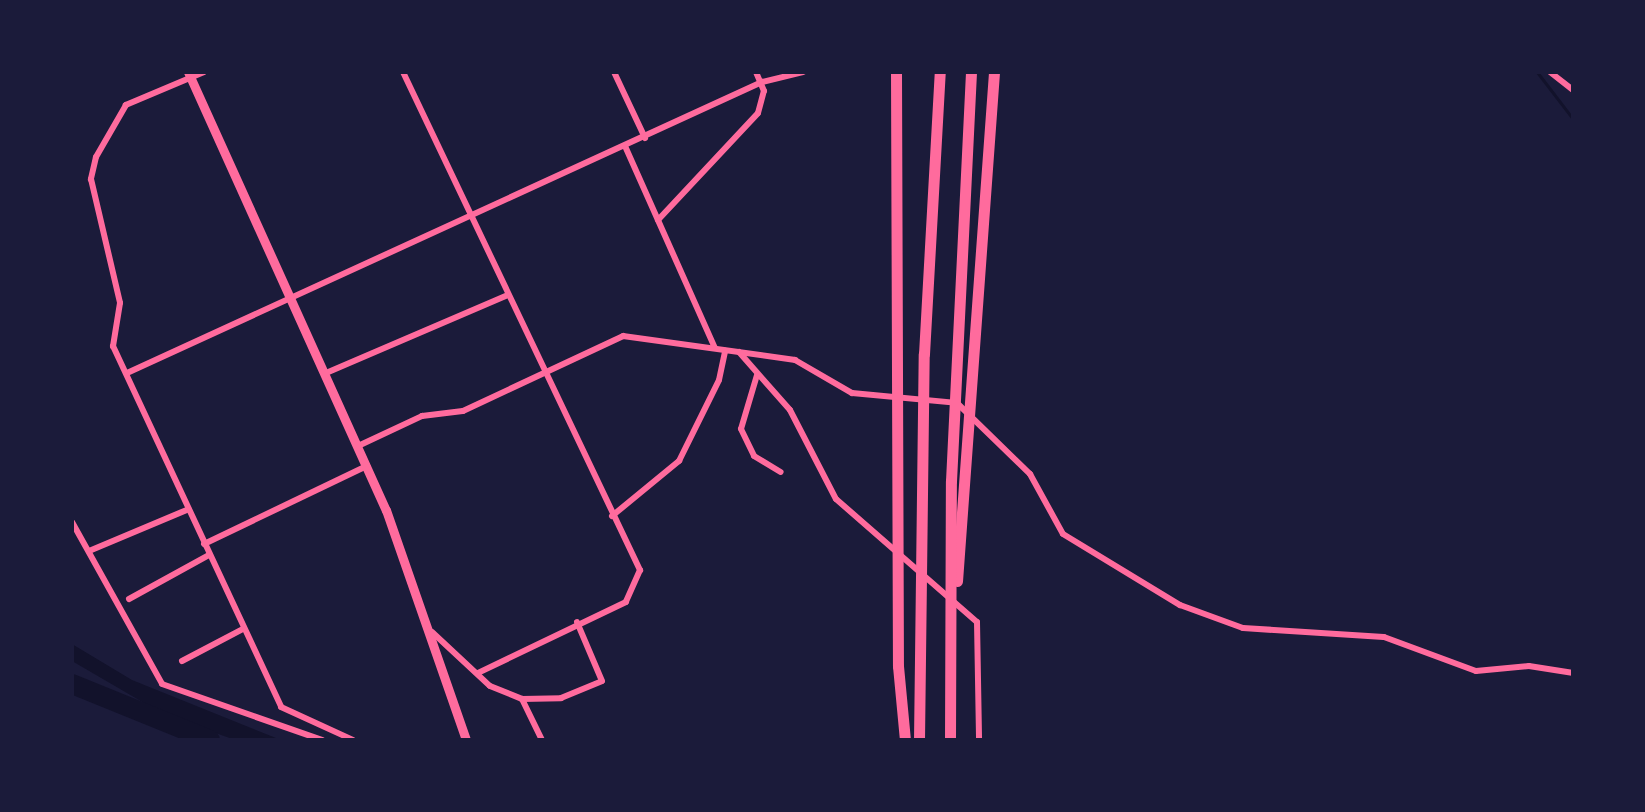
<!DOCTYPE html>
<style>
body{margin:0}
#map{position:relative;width:1645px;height:812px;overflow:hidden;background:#1b1b3a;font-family:Barlow,sans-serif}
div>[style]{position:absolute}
.water>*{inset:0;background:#12122b}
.stream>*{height:3px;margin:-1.5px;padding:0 1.5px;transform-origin:1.5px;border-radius:1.5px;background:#12122b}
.river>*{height:20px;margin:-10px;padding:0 10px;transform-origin:10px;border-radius:10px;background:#12122b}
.minor>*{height:6px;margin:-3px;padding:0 3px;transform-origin:3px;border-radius:3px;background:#ff6b9d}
.secondary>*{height:9px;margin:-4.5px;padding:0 4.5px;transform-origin:4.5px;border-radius:4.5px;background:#ff6b9d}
.motorway>*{height:11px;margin:-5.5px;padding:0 5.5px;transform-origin:5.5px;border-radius:5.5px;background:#ff6b9d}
span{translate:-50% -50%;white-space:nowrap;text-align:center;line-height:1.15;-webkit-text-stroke:6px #1b1b3a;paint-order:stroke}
.frame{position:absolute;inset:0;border:74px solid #1b1b3a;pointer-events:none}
</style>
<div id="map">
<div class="water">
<div style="clip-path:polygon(72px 644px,132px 680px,281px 740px,235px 740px,163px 714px,72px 661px)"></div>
</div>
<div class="stream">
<div style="left:1537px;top:72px;width:59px;rotate:52.5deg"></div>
</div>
<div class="river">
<div style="left:72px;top:684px;width:149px;rotate:22.1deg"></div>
</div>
<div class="minor">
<div style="left:204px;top:72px;width:85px;rotate:157.1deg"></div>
<div style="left:126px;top:105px;width:60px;rotate:120deg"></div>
<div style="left:96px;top:157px;width:23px;rotate:103deg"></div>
<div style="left:91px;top:179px;width:127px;rotate:76.8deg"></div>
<div style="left:120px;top:303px;width:44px;rotate:99.2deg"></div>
<div style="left:113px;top:346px;width:398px;rotate:65deg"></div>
<div style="left:281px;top:707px;width:79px;rotate:24.6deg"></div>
<div style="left:403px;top:72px;width:552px;rotate:64.55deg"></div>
<div style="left:640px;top:570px;width:35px;rotate:114deg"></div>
<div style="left:626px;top:602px;width:164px;rotate:154.4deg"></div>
<div style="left:614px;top:72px;width:73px;rotate:64.8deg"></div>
<div style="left:1550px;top:72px;width:29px;rotate:38deg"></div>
<div style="left:625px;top:146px;width:221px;rotate:66deg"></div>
<div style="left:658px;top:220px;width:146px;rotate:-46.9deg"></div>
<div style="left:758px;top:113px;width:23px;rotate:-75deg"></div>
<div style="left:764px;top:91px;width:21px;rotate:-113deg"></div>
<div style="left:739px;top:352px;width:77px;rotate:48.7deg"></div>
<div style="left:790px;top:410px;width:100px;rotate:62.7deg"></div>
<div style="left:836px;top:499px;width:187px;rotate:41.1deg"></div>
<div style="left:977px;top:622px;width:118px;rotate:89deg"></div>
<div style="left:127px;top:373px;width:699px;rotate:-24.62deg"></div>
<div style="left:762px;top:82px;width:42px;rotate:-13.7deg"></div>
<div style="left:326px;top:373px;width:196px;rotate:-23.2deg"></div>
<div style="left:757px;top:375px;width:56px;rotate:106.5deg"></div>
<div style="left:741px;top:429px;width:30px;rotate:64deg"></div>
<div style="left:754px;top:456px;width:31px;rotate:31deg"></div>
<div style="left:358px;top:446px;width:71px;rotate:-25.1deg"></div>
<div style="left:422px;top:416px;width:41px;rotate:-7deg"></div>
<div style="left:463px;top:411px;width:177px;rotate:-25.1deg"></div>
<div style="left:623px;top:336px;width:174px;rotate:7.9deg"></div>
<div style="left:795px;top:360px;width:66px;rotate:30.1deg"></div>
<div style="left:852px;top:393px;width:105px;rotate:5.4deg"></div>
<div style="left:957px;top:403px;width:102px;rotate:44.2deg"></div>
<div style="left:1030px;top:474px;width:68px;rotate:61.2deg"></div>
<div style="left:1063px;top:534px;width:137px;rotate:31.3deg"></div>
<div style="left:1180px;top:605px;width:67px;rotate:20.1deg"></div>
<div style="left:1243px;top:628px;width:141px;rotate:3.7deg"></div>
<div style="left:1384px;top:637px;width:98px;rotate:20.3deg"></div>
<div style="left:1476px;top:671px;width:53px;rotate:-5.4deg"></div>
<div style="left:1529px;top:666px;width:45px;rotate:9deg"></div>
<div style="left:612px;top:516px;width:87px;rotate:-39.4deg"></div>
<div style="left:679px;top:461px;width:90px;rotate:-63.7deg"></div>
<div style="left:719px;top:380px;width:30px;rotate:-78deg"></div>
<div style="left:72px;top:522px;width:185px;rotate:60.9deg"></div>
<div style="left:162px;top:684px;width:170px;rotate:19.3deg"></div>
<div style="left:204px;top:544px;width:181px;rotate:-25.6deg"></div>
<div style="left:89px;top:551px;width:108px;rotate:-22.8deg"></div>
<div style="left:129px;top:599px;width:91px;rotate:-28.8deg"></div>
<div style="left:432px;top:632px;width:79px;rotate:43deg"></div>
<div style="left:490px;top:686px;width:35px;rotate:22deg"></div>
<div style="left:522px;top:699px;width:46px;rotate:64deg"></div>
<div style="left:182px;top:661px;width:69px;rotate:-27.7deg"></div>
<div style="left:522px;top:699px;width:39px;rotate:-1deg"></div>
<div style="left:561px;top:698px;width:44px;rotate:-22.5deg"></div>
<div style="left:602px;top:681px;width:64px;rotate:-113deg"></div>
</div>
<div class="secondary">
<div style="left:188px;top:72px;width:481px;rotate:65.7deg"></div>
<div style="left:386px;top:510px;width:244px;rotate:70.8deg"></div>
</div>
<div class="motorway">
<div style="left:896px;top:72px;width:594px;rotate:89.81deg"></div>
<div style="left:898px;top:666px;width:74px;rotate:84.6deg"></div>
<div style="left:957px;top:581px;width:510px;rotate:-85.84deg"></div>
<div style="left:919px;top:740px;width:386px;rotate:-89.3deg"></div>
<div style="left:924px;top:354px;width:282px;rotate:-86.8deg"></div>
<div style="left:950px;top:740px;width:259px;rotate:-89.8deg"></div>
<div style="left:951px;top:481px;width:409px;rotate:-87.2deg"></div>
</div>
<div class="frame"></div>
</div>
